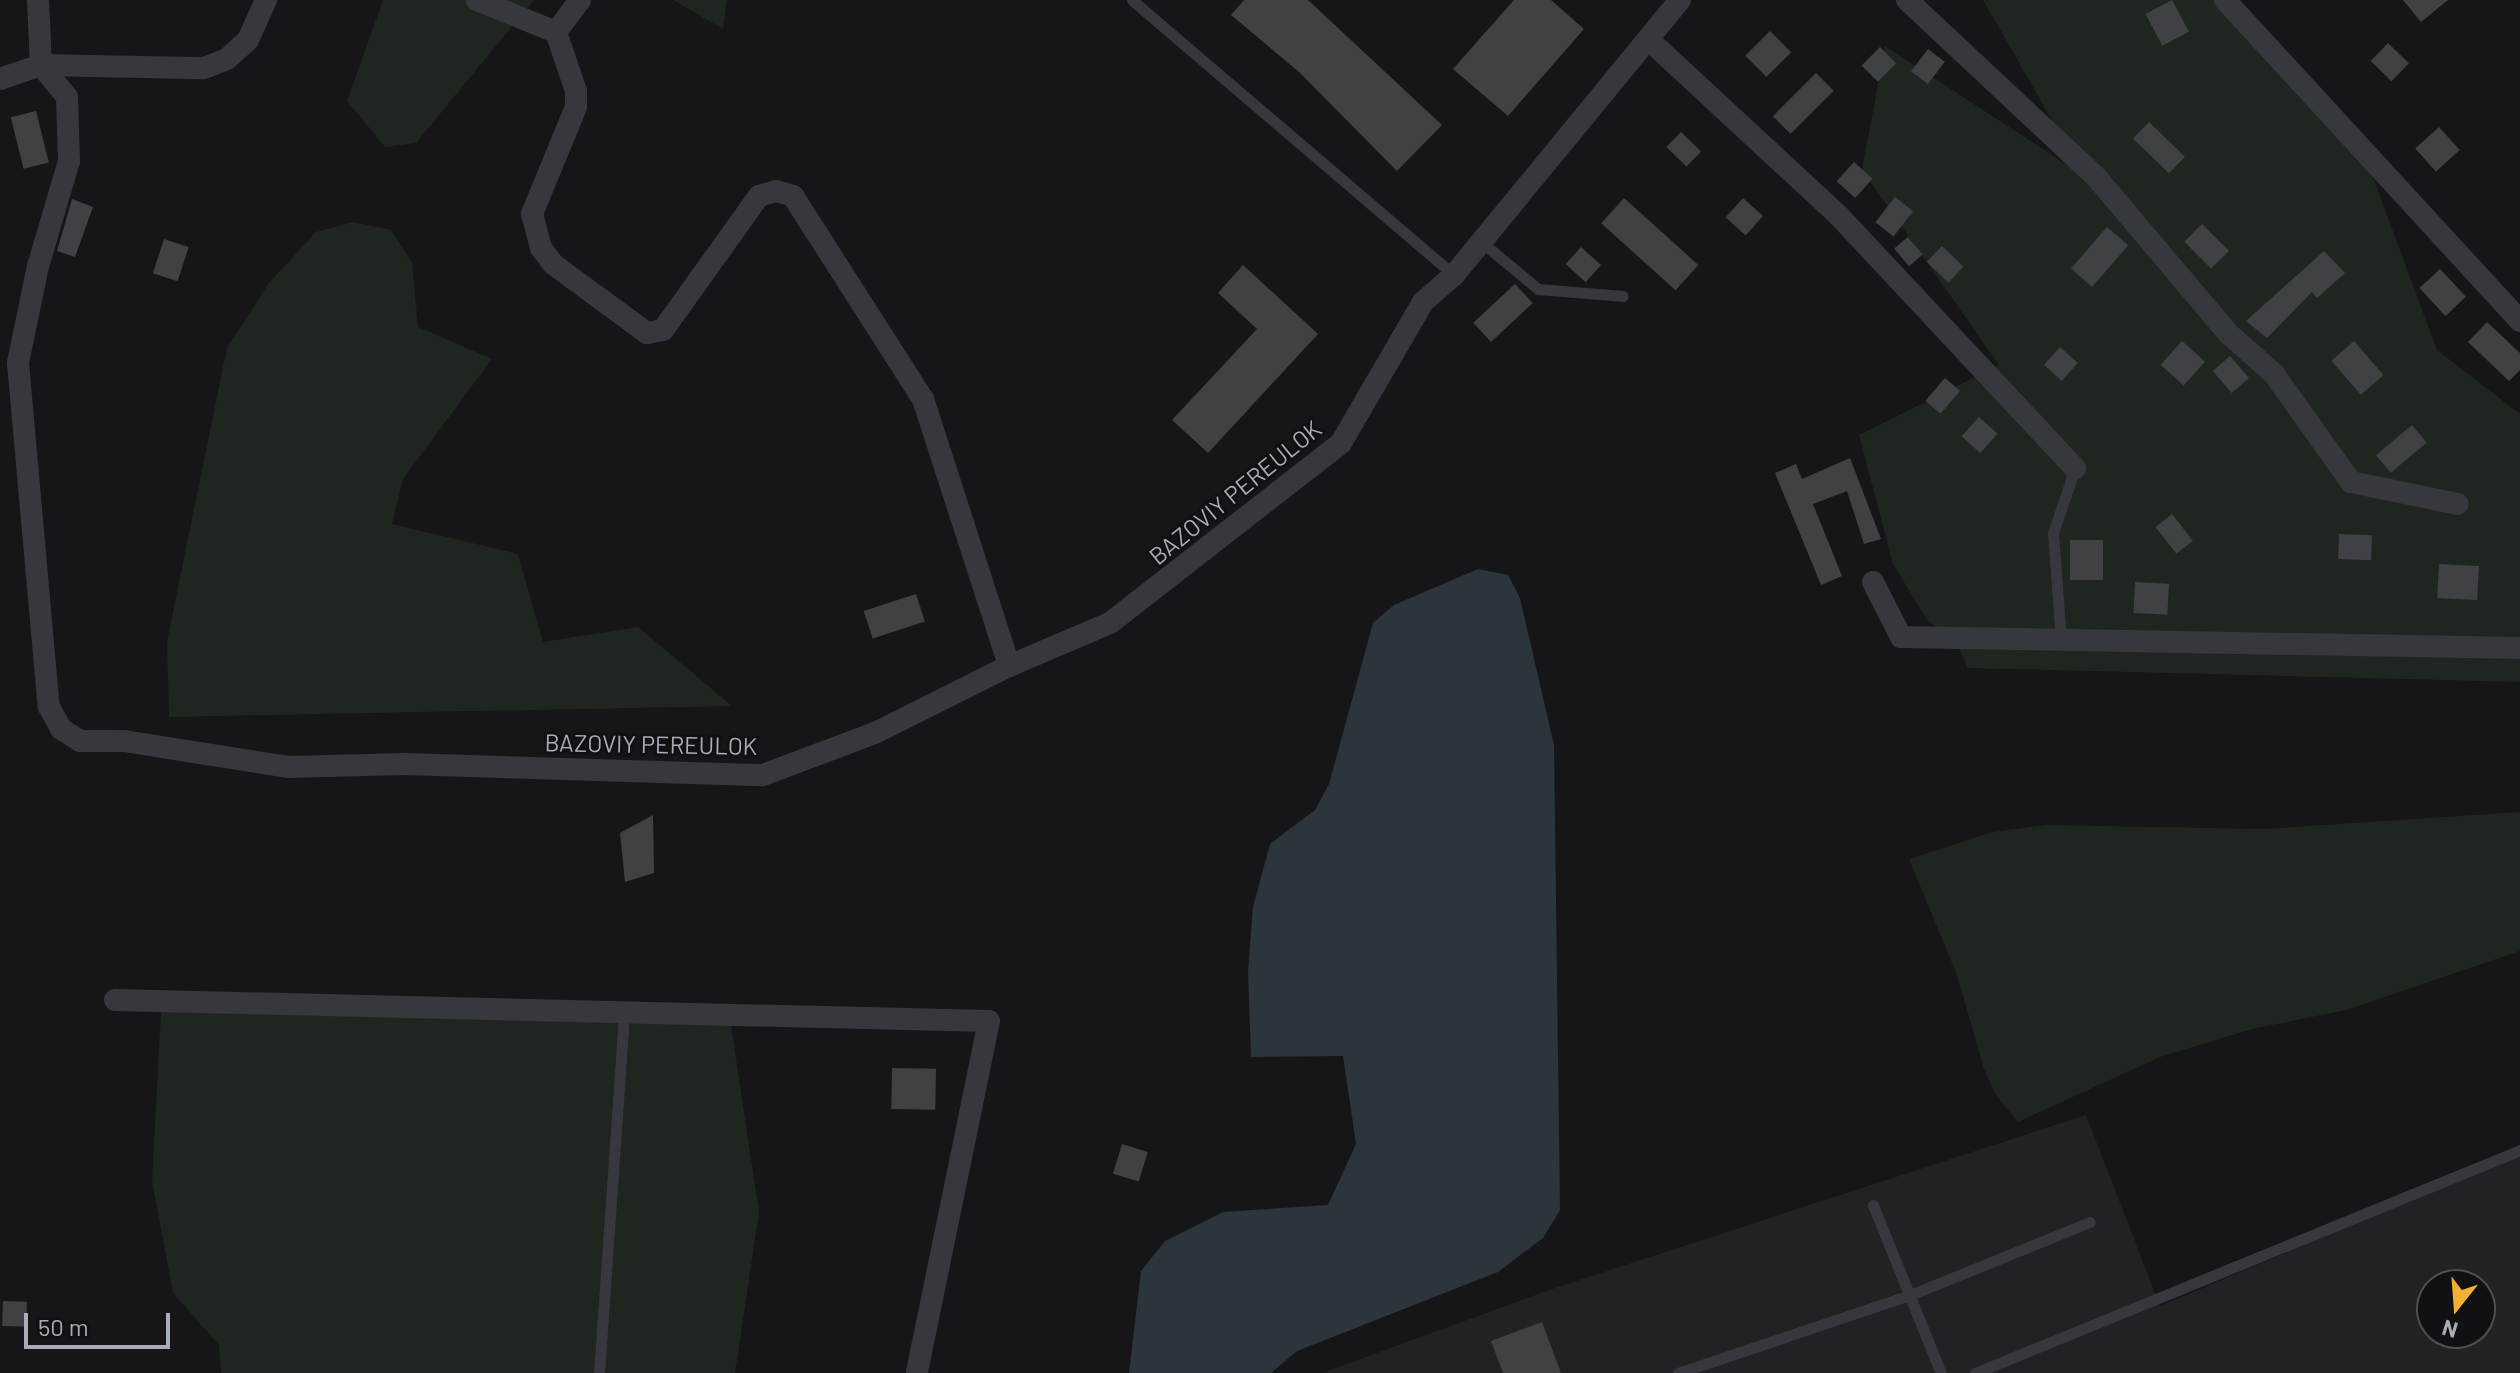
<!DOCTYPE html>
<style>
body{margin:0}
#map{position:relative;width:2520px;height:1373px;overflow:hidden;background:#161618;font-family:Barlow,sans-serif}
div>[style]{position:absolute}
.built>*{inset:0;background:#222225}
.green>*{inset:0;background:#1e261f}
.water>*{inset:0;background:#2c353c}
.building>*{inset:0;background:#404145;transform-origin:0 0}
.lane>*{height:11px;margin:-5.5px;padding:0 5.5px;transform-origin:5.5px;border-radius:5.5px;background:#37383d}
.street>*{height:22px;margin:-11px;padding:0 11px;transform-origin:11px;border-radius:11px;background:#37383d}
span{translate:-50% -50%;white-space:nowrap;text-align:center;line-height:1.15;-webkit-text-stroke:6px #111113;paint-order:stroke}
.street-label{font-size:24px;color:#a8adb8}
.north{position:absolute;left:2416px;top:1269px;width:80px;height:80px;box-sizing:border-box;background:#111113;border:2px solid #4d4f55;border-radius:50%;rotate:197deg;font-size:22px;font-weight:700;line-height:32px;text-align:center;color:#a8adb8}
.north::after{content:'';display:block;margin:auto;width:28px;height:36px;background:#f2b134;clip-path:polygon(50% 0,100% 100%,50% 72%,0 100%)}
.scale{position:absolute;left:24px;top:1313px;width:146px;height:36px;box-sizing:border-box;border:4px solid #a8adb8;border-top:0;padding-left:10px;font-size:24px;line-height:28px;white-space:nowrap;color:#a8adb8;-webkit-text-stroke:6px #111113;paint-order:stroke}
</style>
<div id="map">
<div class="built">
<div style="clip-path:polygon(evenodd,2086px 1115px,2160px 1306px,2520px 1154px,2520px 1373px,1322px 1373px,1555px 1288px,2086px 1115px,2432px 1285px,2480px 1285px,2480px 1333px,2432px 1333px,2432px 1285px)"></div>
</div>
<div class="green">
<div style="clip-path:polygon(383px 0,534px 0,416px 143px,385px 147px,347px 101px)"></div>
<div style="clip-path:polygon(673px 0,727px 0,723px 29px)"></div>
<div style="clip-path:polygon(1983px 0,2239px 0,2368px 164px,2437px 350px,2520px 414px,2520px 682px,1968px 668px,1954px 638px,1927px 620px,1893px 564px,1859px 435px,1999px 365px,1862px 170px,1885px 46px,2084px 176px)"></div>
<div style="clip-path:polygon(353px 222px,391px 230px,412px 263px,418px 327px,492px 359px,403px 479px,392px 524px,518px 554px,543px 642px,638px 627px,732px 706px,169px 717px,167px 641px,227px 348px,268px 284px,316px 232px)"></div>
<div style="clip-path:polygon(2520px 812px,2520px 951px,2346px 1010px,2252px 1029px,2160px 1057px,2018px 1122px,1996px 1095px,1984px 1069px,1957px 975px,1909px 859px,1993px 832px,2046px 825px,2265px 829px)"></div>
<div style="clip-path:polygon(161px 1012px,731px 1025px,759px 1212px,735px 1373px,221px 1373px,219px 1345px,173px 1293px,152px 1181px)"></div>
</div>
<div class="water">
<div style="clip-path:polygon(1478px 569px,1508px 575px,1520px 598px,1554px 745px,1560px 1210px,1543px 1238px,1498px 1272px,1297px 1351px,1271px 1373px,1129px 1373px,1141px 1271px,1165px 1241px,1223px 1212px,1328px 1205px,1356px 1144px,1343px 1056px,1251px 1057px,1248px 972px,1253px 907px,1270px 844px,1315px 810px,1329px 784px,1373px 623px,1394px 605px)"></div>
</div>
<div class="building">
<div style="clip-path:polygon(1244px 0,1308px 0,1442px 125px,1397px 171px,1299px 72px,1231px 15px)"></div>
<div style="clip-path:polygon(1514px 0,1551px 0,1584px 29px,1508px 116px,1453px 69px)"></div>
<div style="left:2172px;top:0;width:36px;height:30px;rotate:62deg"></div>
<div style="clip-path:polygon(2403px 0,2448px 0,2421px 22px)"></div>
<div style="left:1770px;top:31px;width:30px;height:35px;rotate:45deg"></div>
<div style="left:2388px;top:43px;width:29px;height:25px;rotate:44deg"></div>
<div style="left:1880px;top:47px;width:23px;height:26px;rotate:45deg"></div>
<div style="left:1928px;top:49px;width:21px;height:28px;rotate:37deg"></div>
<div style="left:1816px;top:73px;width:25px;height:61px;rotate:45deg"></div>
<div style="left:36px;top:111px;width:53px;height:26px;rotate:76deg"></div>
<div style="left:2149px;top:122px;width:50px;height:23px;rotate:44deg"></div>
<div style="left:2439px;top:127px;width:31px;height:32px;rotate:48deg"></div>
<div style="left:1681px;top:132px;width:28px;height:21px;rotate:44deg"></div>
<div style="left:1854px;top:162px;width:25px;height:26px;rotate:42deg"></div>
<div style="left:1895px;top:197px;width:23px;height:32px;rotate:38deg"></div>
<div style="left:1624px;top:198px;width:100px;height:34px;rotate:42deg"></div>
<div style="left:1743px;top:198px;width:27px;height:26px;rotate:42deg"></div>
<div style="clip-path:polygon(72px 199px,93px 207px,75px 257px,57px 251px)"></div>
<div style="left:2202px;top:224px;width:38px;height:25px;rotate:45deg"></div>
<div style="left:2107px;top:227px;width:28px;height:55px;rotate:41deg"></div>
<div style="left:1908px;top:237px;width:23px;height:18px;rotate:50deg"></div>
<div style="left:164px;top:239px;width:26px;height:36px;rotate:18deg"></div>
<div style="left:1942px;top:246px;width:30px;height:22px;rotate:44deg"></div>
<div style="left:1581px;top:247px;width:27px;height:23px;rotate:42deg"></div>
<div style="clip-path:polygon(2324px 251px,2345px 273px,2317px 298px,2312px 292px,2267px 338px,2246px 321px)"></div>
<div style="clip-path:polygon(1243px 265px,1318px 334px,1208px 453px,1172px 420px,1257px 329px,1218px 293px)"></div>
<div style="left:2440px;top:269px;width:38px;height:28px;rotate:47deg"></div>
<div style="left:1515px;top:284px;width:26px;height:57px;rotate:47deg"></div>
<div style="clip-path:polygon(2487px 322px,2520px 353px,2520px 370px,2509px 381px,2468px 342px)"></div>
<div style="left:2182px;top:341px;width:31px;height:32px;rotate:42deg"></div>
<div style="left:2354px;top:341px;width:45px;height:30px;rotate:49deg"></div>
<div style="left:2060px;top:347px;width:24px;height:24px;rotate:42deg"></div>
<div style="left:2230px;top:356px;width:29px;height:23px;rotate:49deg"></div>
<div style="left:1945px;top:378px;width:20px;height:30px;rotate:41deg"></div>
<div style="left:1979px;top:417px;width:25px;height:26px;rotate:42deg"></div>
<div style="left:2412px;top:425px;width:23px;height:47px;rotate:50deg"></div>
<div style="clip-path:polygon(1850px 458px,1881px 539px,1864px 544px,1847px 491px,1813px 504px,1842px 576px,1821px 585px,1775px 473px,1796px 464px,1802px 479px)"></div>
<div style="left:2172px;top:514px;width:34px;height:21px;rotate:52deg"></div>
<div style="left:2339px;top:534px;width:33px;height:25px;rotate:2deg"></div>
<div style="left:2070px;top:540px;width:33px;height:40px"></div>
<div style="left:2439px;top:564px;width:40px;height:34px;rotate:3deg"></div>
<div style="left:2135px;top:582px;width:34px;height:31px;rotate:3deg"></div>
<div style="left:916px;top:594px;width:29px;height:55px;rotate:72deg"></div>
<div style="clip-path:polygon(653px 815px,654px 873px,625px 882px,620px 833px)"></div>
<div style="left:892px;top:1068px;width:44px;height:41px;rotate:1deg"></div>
<div style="left:1122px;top:1144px;width:27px;height:31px;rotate:17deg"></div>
<div style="left:3px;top:1301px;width:24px;height:25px;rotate:2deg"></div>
<div style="clip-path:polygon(1542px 1322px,1561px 1373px,1503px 1373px,1491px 1341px)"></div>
</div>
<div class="lane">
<div style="left:1132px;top:0;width:423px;rotate:40.5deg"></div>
<div style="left:1479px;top:240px;width:77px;rotate:39.7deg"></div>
<div style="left:1538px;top:289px;width:85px;rotate:4.7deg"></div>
<div style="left:2061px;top:641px;width:108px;rotate:-94.2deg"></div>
<div style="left:2053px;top:533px;width:69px;rotate:-71.3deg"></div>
<div style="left:1873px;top:1205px;width:181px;rotate:68deg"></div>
<div style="left:599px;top:1373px;width:362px;rotate:-86deg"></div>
<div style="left:1678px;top:1373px;width:245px;rotate:-18.6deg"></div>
<div style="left:1910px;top:1295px;width:194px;rotate:-22.1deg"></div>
<div style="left:1975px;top:1373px;width:589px;rotate:-22.25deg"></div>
</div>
<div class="street">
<div style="left:38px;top:0;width:65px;rotate:87.4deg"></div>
<div style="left:41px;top:65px;width:41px;rotate:50.9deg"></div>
<div style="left:67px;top:97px;width:64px;rotate:88.2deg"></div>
<div style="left:69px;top:161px;width:109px;rotate:106.4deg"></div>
<div style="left:38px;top:266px;width:99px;rotate:101.7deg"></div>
<div style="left:18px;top:363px;width:345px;rotate:84.9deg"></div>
<div style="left:49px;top:707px;width:25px;rotate:61deg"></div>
<div style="left:61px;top:729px;width:22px;rotate:32deg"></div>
<div style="left:80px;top:741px;width:44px"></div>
<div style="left:124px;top:741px;width:166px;rotate:9deg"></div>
<div style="left:288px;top:767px;width:117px;rotate:-1.5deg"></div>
<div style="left:405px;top:764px;width:358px;rotate:1.8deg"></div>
<div style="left:763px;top:775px;width:120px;rotate:-20.6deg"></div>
<div style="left:875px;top:733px;width:150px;rotate:-26.6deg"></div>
<div style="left:1009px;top:666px;width:110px;rotate:-23.1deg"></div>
<div style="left:1110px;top:623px;width:293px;rotate:-37.9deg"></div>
<div style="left:1341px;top:443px;width:163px;rotate:-59.8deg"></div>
<div style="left:1423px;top:302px;width:41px;rotate:-41.1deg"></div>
<div style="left:1454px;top:275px;width:356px;rotate:-50.6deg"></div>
<div style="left:477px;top:0;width:85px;rotate:22.1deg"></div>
<div style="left:556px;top:32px;width:40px;rotate:-53deg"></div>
<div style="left:1907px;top:0;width:260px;rotate:43.1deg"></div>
<div style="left:2097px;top:178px;width:204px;rotate:49.8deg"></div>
<div style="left:2229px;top:334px;width:60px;rotate:41.6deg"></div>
<div style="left:2274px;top:374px;width:133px;rotate:54.5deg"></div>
<div style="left:2351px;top:482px;width:109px;rotate:11.6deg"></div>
<div style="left:2225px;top:0;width:436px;rotate:47.4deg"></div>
<div style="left:556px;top:32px;width:62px;rotate:71.3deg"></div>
<div style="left:576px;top:91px;width:16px;rotate:90deg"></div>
<div style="left:576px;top:107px;width:116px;rotate:112.4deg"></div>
<div style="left:532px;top:214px;width:35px;rotate:75deg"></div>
<div style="left:541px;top:248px;width:20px;rotate:53deg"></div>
<div style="left:553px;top:264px;width:117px;rotate:36.3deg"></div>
<div style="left:647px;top:333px;width:16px;rotate:-11deg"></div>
<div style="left:663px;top:330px;width:165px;rotate:-54.4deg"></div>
<div style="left:759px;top:196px;width:18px;rotate:-16deg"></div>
<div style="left:776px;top:191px;width:18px;rotate:16deg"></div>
<div style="left:793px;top:196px;width:241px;rotate:57.4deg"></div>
<div style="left:923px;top:399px;width:281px;rotate:72.1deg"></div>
<div style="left:1648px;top:39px;width:262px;rotate:42.8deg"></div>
<div style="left:1840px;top:217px;width:344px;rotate:46.9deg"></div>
<div style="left:0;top:79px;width:43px;rotate:-18.9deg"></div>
<div style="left:41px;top:65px;width:163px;rotate:1.1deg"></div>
<div style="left:204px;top:68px;width:25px;rotate:-21deg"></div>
<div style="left:227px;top:59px;width:28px;rotate:-42deg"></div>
<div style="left:248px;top:40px;width:44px;rotate:-65.8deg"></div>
<div style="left:1873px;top:582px;width:62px;rotate:63deg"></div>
<div style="left:1901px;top:637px;width:619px;rotate:1.02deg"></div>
<div style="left:115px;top:1000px;width:874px;rotate:1.38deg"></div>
<div style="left:989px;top:1021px;width:359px;rotate:101.6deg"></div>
</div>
<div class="street-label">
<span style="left:1235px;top:492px;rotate:-39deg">BAZOVIY PEREULOK</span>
<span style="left:651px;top:744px;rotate:1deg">BAZOVIY PEREULOK</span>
</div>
<div class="north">N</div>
<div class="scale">50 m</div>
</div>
